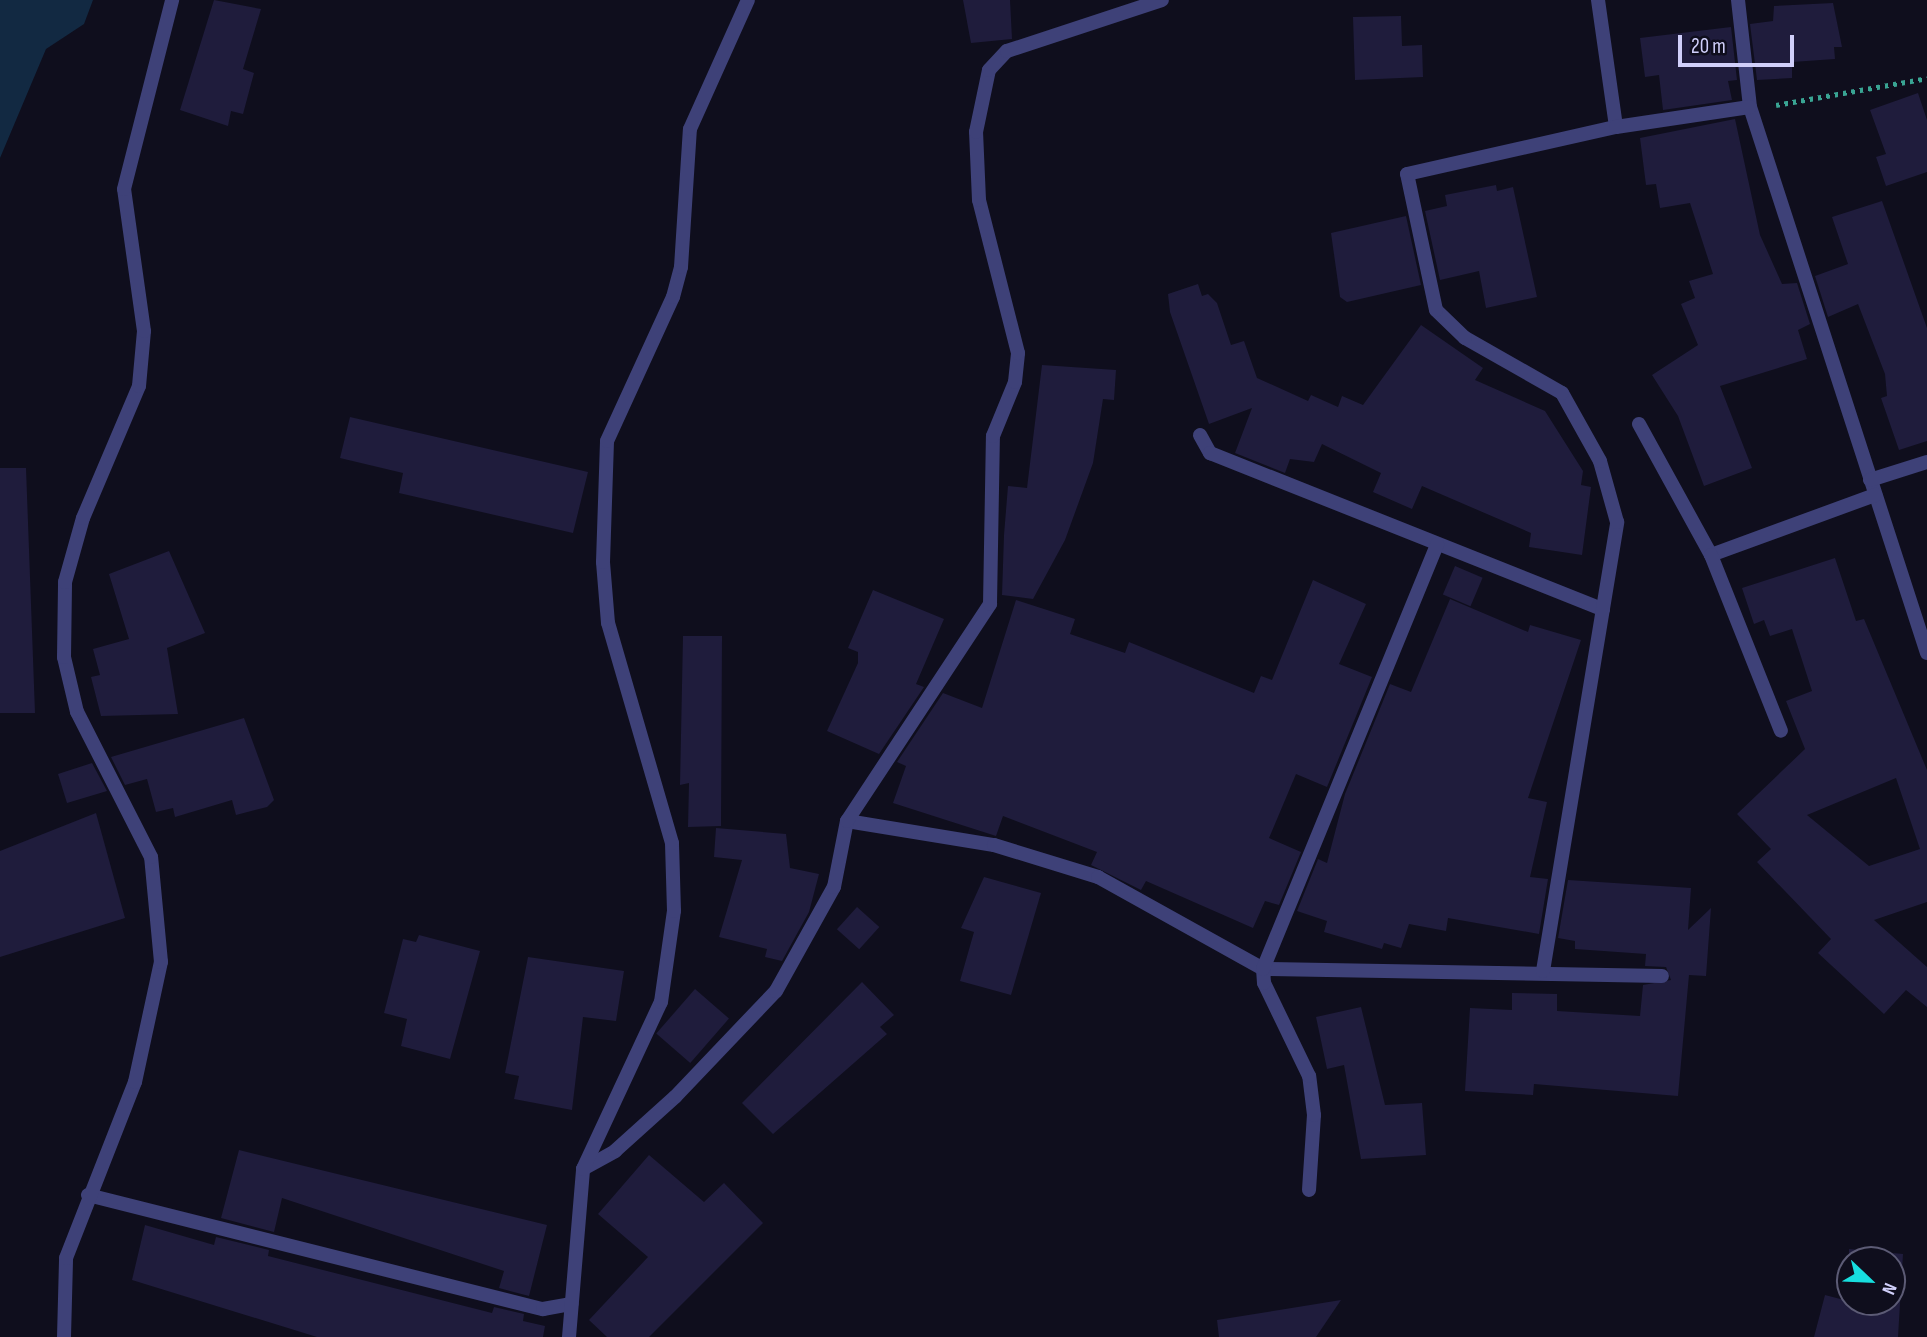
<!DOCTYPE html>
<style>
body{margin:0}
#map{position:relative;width:1927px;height:1337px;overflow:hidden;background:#0f0e1d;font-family:"Sofia Sans Condensed",sans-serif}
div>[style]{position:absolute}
.water>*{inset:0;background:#122942}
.building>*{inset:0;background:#1f1c3c;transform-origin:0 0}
.path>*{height:4.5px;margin-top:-2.25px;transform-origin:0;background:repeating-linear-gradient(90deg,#39a493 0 3.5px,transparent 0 8.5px)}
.minor>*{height:14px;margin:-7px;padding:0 7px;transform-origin:7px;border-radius:7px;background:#3e4178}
span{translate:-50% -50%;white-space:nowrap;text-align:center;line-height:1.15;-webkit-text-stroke:5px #0f0e1d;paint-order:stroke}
.north{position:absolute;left:1836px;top:1246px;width:70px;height:70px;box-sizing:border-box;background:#0f0e1d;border:2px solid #5c5b75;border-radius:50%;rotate:113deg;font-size:19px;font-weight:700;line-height:28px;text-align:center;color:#d0cffa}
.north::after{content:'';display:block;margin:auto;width:24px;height:32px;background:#17dedf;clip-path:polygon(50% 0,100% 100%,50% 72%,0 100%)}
.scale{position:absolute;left:1678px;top:35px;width:116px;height:32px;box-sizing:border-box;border:4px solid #d0cffa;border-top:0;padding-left:9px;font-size:21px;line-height:24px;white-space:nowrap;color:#d0cffa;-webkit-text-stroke:5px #0f0e1d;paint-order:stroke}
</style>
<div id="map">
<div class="water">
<div style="clip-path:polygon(0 0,93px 0,84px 24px,46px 49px,0 158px)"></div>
</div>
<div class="building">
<div style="clip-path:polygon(214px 0,261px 9px,243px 69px,254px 73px,243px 114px,231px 111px,228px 126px,180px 110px)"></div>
<div style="clip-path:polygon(963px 0,1010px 0,1012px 39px,971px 43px)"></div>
<div style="clip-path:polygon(1833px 3px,1842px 47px,1834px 47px,1835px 59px,1792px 62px,1792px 78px,1757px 80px,1750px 24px,1773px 21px,1774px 6px)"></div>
<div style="clip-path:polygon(1401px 16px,1402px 46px,1422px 45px,1423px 77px,1355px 80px,1353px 17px)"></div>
<div style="clip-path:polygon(1731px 27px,1737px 80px,1728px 81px,1732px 100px,1663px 110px,1659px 75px,1645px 77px,1640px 38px)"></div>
<div style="clip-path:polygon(1918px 93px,1927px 120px,1927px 172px,1886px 186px,1876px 157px,1886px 154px,1870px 110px)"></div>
<div style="clip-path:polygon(1735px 119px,1760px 235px,1782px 284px,1797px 283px,1810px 324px,1798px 330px,1807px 359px,1720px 386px,1752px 468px,1704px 486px,1678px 416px,1652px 375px,1698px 345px,1681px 304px,1695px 298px,1689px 281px,1713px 274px,1690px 203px,1660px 208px,1656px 184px,1646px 185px,1640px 138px)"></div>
<div style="clip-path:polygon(1496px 185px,1497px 191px,1513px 187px,1537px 297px,1486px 308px,1479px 271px,1440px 280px,1425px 211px,1447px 206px,1445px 195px)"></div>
<div style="clip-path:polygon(1882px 201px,1927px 328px,1927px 441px,1899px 450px,1881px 398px,1887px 396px,1885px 374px,1858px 304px,1828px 317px,1815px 276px,1848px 264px,1832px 217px)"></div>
<div style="clip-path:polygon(1406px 216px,1421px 285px,1347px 302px,1340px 297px,1331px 233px)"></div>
<div style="clip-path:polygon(1198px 284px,1202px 296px,1208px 294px,1217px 303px,1231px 345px,1244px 341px,1257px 378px,1308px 401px,1311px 395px,1338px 407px,1342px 396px,1363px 405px,1421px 325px,1483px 368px,1475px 380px,1545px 411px,1583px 471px,1581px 485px,1591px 487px,1582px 555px,1529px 547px,1531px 533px,1422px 486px,1412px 509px,1373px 492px,1381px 473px,1322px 444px,1314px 462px,1290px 459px,1285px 473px,1235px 453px,1252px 408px,1209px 424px,1170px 312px,1168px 294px)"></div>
<div style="clip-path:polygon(1042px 365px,1116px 370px,1114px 400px,1103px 399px,1093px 463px,1065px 540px,1033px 599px,1002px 595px,1004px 535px,1008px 486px,1027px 488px)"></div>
<div style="clip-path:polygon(350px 417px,588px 472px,573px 533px,399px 493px,403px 473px,340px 458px)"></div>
<div style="clip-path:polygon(0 468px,26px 468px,35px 713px,0 713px)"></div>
<div style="clip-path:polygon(169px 551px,205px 633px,167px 648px,178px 714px,101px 716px,91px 677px,100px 675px,93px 649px,129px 639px,109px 574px)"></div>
<div style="clip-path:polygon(evenodd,1835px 558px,1856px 621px,1864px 619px,1927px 770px,1927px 902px,1874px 920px,1927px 967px,1927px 1007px,1906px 990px,1884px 1014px,1818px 953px,1831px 939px,1757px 862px,1771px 849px,1737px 814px,1805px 749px,1786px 701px,1812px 691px,1792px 629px,1770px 636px,1764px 620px,1754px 624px,1742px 588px,1835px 558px,1896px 778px,1920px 849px,1869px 866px,1807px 815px,1896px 778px)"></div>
<div style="left:1455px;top:566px;width:30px;height:31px;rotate:23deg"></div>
<div style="clip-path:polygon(1313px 580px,1366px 604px,1339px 664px,1372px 677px,1327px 787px,1296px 774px,1269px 838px,1301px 852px,1279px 905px,1265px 901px,1253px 928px,1146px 881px,1141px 890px,1091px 865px,1097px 852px,1003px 816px,996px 836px,893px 803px,906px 766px,897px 762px,943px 693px,982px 708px,1016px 600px,1075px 619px,1070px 634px,1125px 653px,1129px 642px,1254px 693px,1261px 676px,1272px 680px)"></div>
<div style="clip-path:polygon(873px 590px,944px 619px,916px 684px,924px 687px,879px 754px,827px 731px,858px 663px,858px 652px,848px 648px)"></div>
<div style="clip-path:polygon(1450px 599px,1528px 632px,1530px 625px,1581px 640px,1528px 798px,1547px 802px,1530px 877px,1548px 879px,1539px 934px,1448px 918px,1446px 931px,1409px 924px,1401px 948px,1384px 943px,1382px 949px,1324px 932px,1327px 921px,1297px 911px,1318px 859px,1327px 863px,1345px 794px,1390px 684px,1411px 692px)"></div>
<div style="clip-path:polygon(683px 636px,722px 636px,721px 826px,688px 827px,689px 783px,680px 785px)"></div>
<div style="clip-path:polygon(244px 718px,274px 800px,267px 807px,236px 815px,232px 800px,175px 817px,173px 808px,156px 812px,147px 779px,125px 785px,111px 757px)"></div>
<div style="clip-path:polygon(92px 763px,107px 791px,67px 803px,58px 774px)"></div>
<div style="clip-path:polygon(96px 813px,125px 918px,0 957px,0 851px)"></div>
<div style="clip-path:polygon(716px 828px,786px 834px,790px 868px,819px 874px,809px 912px,782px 961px,765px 957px,767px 949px,719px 937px,742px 860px,714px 857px)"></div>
<div style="clip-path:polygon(984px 877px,1041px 893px,1011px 995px,960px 981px,974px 932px,961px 928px)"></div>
<div style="clip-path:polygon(1568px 880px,1691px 888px,1688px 930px,1711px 908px,1706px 976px,1689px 975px,1678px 1096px,1534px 1084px,1533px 1095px,1465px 1091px,1470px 1008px,1512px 1010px,1512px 993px,1557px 994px,1557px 1011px,1640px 1016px,1643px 985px,1671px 980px,1666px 967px,1645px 966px,1646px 954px,1575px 949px,1575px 941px,1558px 938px)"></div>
<div style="left:857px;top:907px;width:30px;height:30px;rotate:42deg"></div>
<div style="clip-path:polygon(419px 935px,480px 951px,450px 1059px,401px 1046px,407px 1019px,384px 1013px,403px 939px,416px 942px)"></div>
<div style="clip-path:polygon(528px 957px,624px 971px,616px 1021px,583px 1017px,572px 1110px,514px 1099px,519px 1076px,505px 1073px)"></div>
<div style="clip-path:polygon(862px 982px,894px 1015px,880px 1027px,887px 1034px,773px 1134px,742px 1103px)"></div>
<div style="left:695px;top:989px;width:45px;height:59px;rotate:41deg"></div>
<div style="clip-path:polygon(1361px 1007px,1385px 1105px,1422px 1103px,1426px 1155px,1361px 1159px,1344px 1065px,1327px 1069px,1316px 1017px)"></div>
<div style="clip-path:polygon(239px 1150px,547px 1225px,529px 1296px,499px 1288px,504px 1271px,282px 1198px,274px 1232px,221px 1218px)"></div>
<div style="clip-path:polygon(649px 1155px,704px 1202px,724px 1183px,763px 1223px,649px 1337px,607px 1337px,589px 1320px,648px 1257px,598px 1214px)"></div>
<div style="clip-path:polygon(145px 1225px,214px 1245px,216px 1237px,269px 1250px,268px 1256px,492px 1313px,494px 1307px,524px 1314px,523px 1321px,545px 1326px,543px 1337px,317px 1337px,132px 1280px)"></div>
<div style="clip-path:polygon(evenodd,1849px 1249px,1903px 1254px,1898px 1337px,1814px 1337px,1825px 1295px,1848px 1301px,1849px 1249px,1850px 1260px,1892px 1260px,1892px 1302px,1850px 1302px,1850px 1260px)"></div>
<div style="clip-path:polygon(1341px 1300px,1316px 1337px,1219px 1337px,1217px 1320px)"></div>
</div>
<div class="path">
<div style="left:1776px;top:105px;width:153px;rotate:-10.1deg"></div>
</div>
<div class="minor">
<div style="left:1598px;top:0;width:128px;rotate:81.9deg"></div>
<div style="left:1738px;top:0;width:108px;rotate:83.6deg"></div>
<div style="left:1750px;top:107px;width:574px;rotate:72.04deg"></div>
<div style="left:1639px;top:424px;width:149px;rotate:61.2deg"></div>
<div style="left:1711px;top:555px;width:175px;rotate:-20.1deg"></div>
<div style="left:1200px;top:435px;width:21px;rotate:61deg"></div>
<div style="left:1210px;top:453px;width:423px;rotate:21.7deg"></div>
<div style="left:1870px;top:480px;width:60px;rotate:-17.5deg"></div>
<div style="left:1711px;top:555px;width:189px;rotate:68.3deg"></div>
<div style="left:847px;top:821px;width:149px;rotate:9.3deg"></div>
<div style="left:994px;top:845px;width:109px;rotate:17.1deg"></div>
<div style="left:1098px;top:877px;width:189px;rotate:29.1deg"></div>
<div style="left:1263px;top:969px;width:399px;rotate:1deg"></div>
<div style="left:1543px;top:971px;width:455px;rotate:-80.6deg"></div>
<div style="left:1617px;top:522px;width:63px;rotate:-105.6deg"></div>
<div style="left:1600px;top:461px;width:78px;rotate:-119.2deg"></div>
<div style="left:1562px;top:393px;width:112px;rotate:-150.4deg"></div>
<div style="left:1465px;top:338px;width:40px;rotate:-136deg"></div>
<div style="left:1436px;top:310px;width:139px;rotate:-102deg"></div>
<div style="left:1407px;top:174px;width:214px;rotate:-12.7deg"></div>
<div style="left:1616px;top:127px;width:135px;rotate:-8.5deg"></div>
<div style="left:583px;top:1169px;width:37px;rotate:-29deg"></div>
<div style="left:615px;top:1151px;width:81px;rotate:-42deg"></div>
<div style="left:675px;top:1097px;width:146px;rotate:-46.4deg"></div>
<div style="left:776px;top:991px;width:119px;rotate:-60.9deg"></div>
<div style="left:834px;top:887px;width:67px;rotate:-78.9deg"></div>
<div style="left:847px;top:821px;width:260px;rotate:-56.6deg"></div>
<div style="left:990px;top:604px;width:168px;rotate:-89deg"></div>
<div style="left:993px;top:436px;width:58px;rotate:-67.8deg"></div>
<div style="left:1015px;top:382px;width:29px;rotate:-84deg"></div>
<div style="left:1018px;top:353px;width:158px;rotate:-104.3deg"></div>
<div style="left:979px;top:200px;width:68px;rotate:-92.5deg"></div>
<div style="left:976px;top:132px;width:63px;rotate:-78.2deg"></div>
<div style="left:989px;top:70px;width:26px;rotate:-47deg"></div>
<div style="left:1007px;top:51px;width:163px;rotate:-18.2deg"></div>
<div style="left:1309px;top:1190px;width:75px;rotate:-86.2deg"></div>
<div style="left:1314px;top:1115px;width:39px;rotate:-97deg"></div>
<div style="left:1309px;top:1076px;width:103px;rotate:-115.8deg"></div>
<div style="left:1264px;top:983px;width:14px;rotate:-94deg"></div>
<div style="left:1263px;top:969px;width:459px;rotate:-67.7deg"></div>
<div style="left:88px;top:1195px;width:469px;rotate:14.1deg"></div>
<div style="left:543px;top:1309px;width:29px;rotate:-10deg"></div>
<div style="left:64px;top:1337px;width:79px;rotate:-88.5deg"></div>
<div style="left:66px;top:1258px;width:189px;rotate:-68.6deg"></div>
<div style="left:135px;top:1082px;width:123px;rotate:-77.8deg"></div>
<div style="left:161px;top:962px;width:105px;rotate:-95.4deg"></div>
<div style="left:151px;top:857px;width:163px;rotate:-117deg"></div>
<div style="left:77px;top:712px;width:57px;rotate:-103.3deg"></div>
<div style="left:64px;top:657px;width:75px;rotate:-89.2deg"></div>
<div style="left:65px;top:582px;width:66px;rotate:-74.3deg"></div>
<div style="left:83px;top:518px;width:143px;rotate:-67deg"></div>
<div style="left:139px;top:386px;width:55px;rotate:-84.8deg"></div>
<div style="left:144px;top:331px;width:143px;rotate:-98deg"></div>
<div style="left:124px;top:189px;width:195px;rotate:-75.7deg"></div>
<div style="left:569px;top:1337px;width:169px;rotate:-85.2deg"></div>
<div style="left:583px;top:1169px;width:184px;rotate:-65deg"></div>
<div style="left:661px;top:1002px;width:92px;rotate:-81.9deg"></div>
<div style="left:674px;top:911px;width:68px;rotate:-91.7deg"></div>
<div style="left:672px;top:843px;width:229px;rotate:-106.2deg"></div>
<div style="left:608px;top:623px;width:61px;rotate:-94.7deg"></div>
<div style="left:603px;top:562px;width:121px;rotate:-88.1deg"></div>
<div style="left:607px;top:441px;width:158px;rotate:-65.4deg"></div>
<div style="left:673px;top:297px;width:31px;rotate:-75deg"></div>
<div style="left:681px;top:267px;width:138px;rotate:-86.3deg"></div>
<div style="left:690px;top:129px;width:141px;rotate:-65.8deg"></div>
</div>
<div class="north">N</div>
<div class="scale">20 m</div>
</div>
